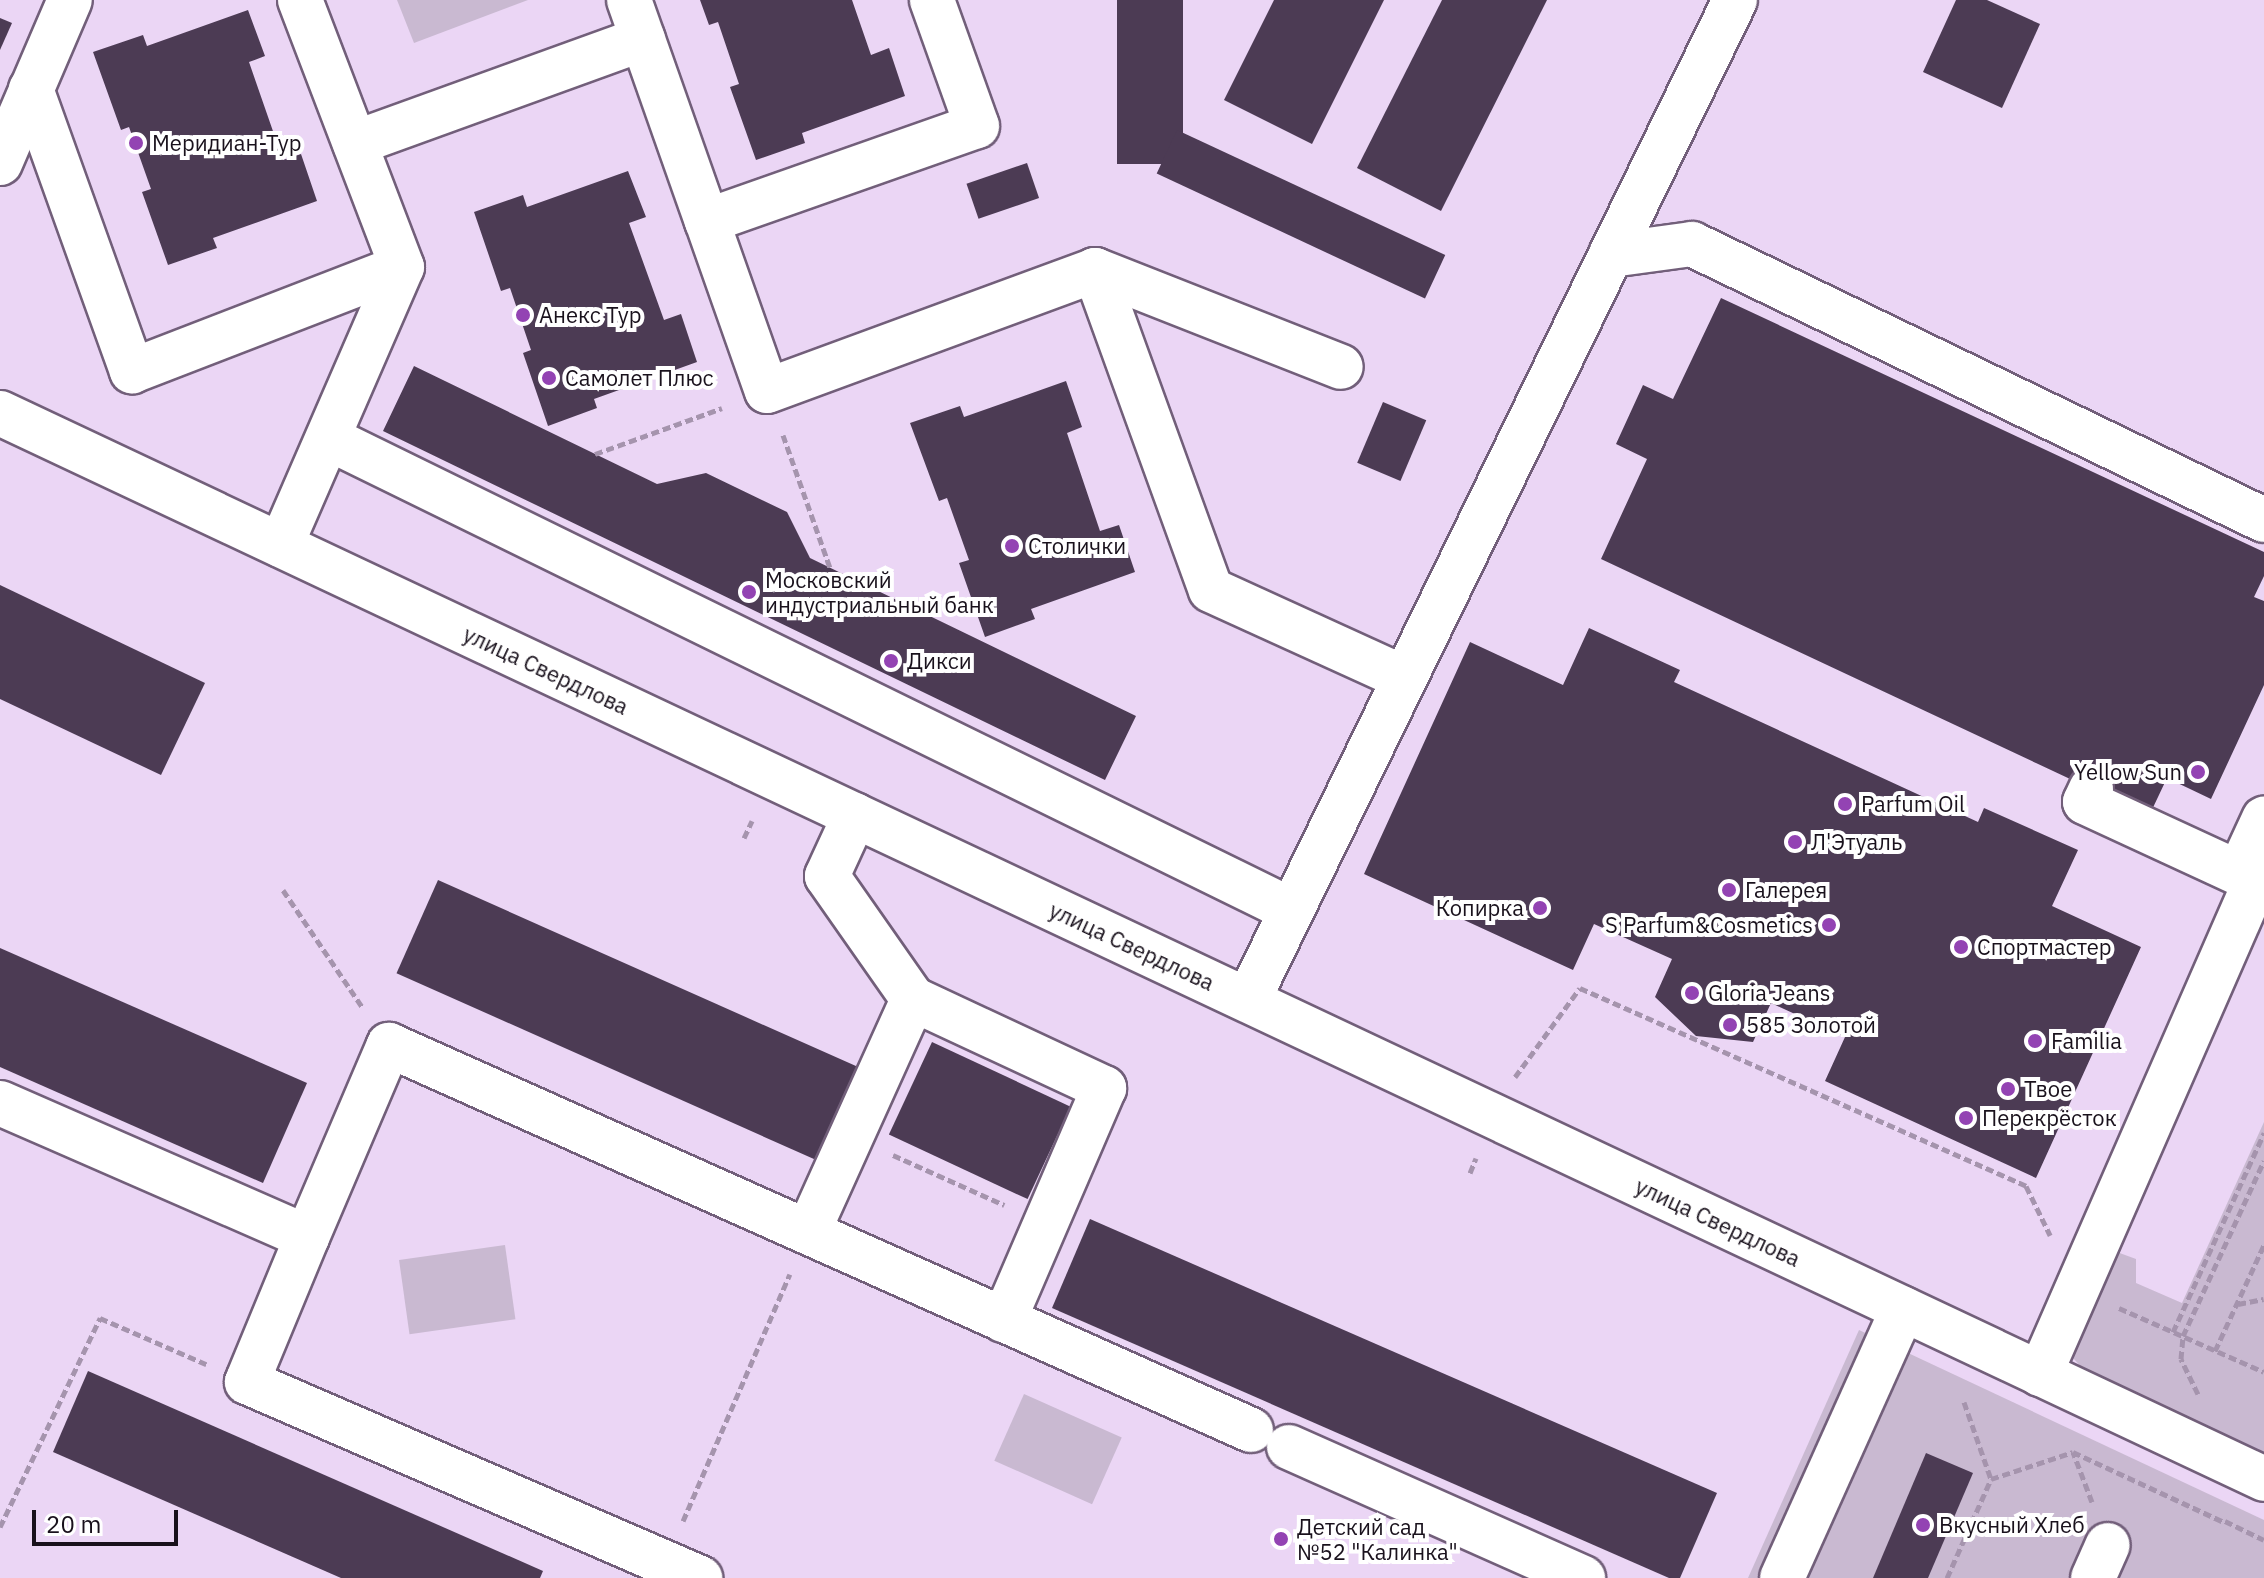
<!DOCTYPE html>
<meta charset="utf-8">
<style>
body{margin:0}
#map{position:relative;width:2264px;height:1578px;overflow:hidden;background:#ebd6f5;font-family:"IBM Plex Sans",sans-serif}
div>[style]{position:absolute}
.green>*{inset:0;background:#c9b9d1;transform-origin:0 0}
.building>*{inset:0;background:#4c3b54;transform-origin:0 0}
.path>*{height:5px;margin-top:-2.5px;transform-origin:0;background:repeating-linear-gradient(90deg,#a594ad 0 8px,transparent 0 12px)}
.roads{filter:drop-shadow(2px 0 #725f7a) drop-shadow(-2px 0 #725f7a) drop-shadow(0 2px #725f7a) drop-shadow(0 -2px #725f7a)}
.minor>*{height:44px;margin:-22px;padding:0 22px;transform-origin:22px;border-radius:22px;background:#fff}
.dots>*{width:22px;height:22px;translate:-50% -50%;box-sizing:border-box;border:4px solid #fff;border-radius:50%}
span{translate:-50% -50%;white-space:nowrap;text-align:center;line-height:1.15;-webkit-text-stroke:8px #fff;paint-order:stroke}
.poi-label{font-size:22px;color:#19111c}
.left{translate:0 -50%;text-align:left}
.right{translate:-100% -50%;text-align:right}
.street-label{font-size:22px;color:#19111c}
.scale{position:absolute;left:32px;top:1510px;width:146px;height:36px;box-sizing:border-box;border:4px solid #19111c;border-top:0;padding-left:10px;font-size:24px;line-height:28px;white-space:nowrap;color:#19111c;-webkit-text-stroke:6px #fff;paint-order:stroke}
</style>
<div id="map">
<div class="green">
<div style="clip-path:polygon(397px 0,528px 0,414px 43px)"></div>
<div style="clip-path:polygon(2264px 1122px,2264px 1455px,2085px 1371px,2073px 1358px,2070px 1342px,2106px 1248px,2136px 1259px,2136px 1283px,2182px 1303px)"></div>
<div style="left:505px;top:1245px;width:75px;height:107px;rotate:82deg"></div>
<div style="clip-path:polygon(1859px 1330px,2264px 1520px,2264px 1578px,1748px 1578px)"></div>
<div style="left:1024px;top:1394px;width:107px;height:73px;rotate:24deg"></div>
</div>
<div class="building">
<div style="clip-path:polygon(700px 0,852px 0,871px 55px,889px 48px,905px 96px,802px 133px,805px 143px,756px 160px,730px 87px,739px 84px,718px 22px,709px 25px)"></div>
<div style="left:1117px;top:0;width:66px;height:164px"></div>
<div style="clip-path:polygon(1274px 0,1384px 0,1312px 144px,1224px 100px)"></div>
<div style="clip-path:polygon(1442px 0,1547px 0,1441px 211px,1357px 168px)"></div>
<div style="clip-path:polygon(1956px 0,1987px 0,2040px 24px,2002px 108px,1923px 72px)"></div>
<div style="clip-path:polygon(248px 10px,265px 56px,249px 62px,283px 160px,301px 154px,317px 201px,213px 238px,217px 248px,168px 265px,142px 192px,151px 189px,129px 127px,121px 130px,93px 52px,143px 35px,147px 46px)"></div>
<div style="clip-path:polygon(0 18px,12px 23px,0 50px)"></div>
<div style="left:1177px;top:130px;width:296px;height:48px;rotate:25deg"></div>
<div style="left:1027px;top:163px;width:37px;height:64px;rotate:71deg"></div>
<div style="clip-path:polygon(628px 171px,646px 217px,629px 223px,664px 320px,681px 314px,697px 362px,594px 399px,597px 408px,548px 426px,523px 353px,531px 350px,510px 288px,501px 291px,474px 212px,523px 195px,527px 207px)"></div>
<div style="clip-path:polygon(1721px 298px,2264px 552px,2264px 576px,2254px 597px,2264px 601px,2264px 685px,2211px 799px,2167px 778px,2149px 816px,1601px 559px,1647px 459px,1616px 444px,1643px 385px,1673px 399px)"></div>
<div style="clip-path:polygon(414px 366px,657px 484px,706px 473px,787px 512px,810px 558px,1136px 716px,1105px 780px,383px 431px)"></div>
<div style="clip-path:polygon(1066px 381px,1082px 427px,1067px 433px,1100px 531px,1119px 525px,1135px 572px,1031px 609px,1035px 619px,985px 637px,959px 563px,969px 560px,947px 498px,939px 501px,910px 423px,960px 406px,964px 417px)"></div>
<div style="left:1383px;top:402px;width:47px;height:66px;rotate:23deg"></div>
<div style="clip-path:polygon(0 585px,205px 683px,161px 775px,0 699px)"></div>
<div style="clip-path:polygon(1589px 628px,1680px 670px,1674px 682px,1978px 822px,1984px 808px,2078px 850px,2052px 906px,2141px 947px,2036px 1178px,1825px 1081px,1845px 1037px,1771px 1003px,1753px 1042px,1696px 1036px,1655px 997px,1672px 959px,1594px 924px,1573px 970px,1364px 874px,1470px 642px,1563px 685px)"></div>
<div style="left:438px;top:880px;width:460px;height:102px;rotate:24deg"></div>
<div style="clip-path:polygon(0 948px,307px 1083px,263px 1183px,0 1067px)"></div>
<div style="left:932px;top:1042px;width:153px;height:102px;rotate:25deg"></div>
<div style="clip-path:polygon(1090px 1219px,1717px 1493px,1680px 1578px,1669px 1578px,1052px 1308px)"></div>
<div style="clip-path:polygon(88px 1371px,543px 1571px,540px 1578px,341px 1578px,53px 1452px)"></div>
<div style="clip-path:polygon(1926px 1453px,1973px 1473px,1928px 1578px,1873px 1578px)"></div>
</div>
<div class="path">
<div style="left:783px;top:435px;width:141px;rotate:70.5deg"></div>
<div style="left:595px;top:454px;width:135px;rotate:-19.9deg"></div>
<div style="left:744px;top:838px;width:19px;rotate:-65deg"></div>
<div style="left:283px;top:890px;width:143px;rotate:55.9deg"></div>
<div style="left:1515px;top:1077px;width:110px;rotate:-53.9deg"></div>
<div style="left:1580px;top:988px;width:488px;rotate:23.9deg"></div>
<div style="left:2026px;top:1186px;width:55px;rotate:63.9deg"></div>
<div style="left:893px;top:1155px;width:122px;rotate:24.2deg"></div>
<div style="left:1470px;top:1173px;width:16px;rotate:-68deg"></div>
<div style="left:2238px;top:1304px;width:26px;rotate:-11deg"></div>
<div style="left:2119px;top:1308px;width:158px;rotate:23.8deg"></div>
<div style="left:2173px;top:1332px;width:219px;rotate:-65.4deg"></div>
<div style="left:2215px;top:1351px;width:117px;rotate:-65.2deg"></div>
<div style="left:2198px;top:1394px;width:39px;rotate:-116deg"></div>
<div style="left:2181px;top:1359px;width:23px;rotate:-85deg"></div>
<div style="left:2183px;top:1336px;width:193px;rotate:-65.2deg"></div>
<div style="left:1964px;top:1402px;width:82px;rotate:70.7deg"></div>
<div style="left:2092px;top:1502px;width:53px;rotate:-110.8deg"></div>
<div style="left:2073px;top:1452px;width:166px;rotate:24.9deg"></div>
<div style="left:683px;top:1521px;width:269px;rotate:-66.6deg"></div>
<div style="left:2225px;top:1521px;width:43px;rotate:26deg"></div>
<div style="left:0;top:1527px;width:232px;rotate:-64.4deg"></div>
<div style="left:100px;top:1318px;width:116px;rotate:23.5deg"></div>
<div style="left:1947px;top:1578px;width:108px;rotate:-66deg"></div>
<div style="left:1991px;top:1479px;width:86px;rotate:-18.2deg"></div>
</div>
<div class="roads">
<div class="minor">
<div style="left:629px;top:0;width:234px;rotate:70.6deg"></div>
<div style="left:707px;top:221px;width:286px;rotate:-19.4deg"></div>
<div style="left:977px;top:126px;width:134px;rotate:-109.7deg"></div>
<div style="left:31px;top:89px;width:300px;rotate:70.3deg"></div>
<div style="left:132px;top:371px;width:289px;rotate:-21.1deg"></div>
<div style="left:355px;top:143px;width:306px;rotate:-19.9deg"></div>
<div style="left:0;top:163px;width:177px;rotate:-66.8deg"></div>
<div style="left:707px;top:221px;width:180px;rotate:70.6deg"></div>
<div style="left:767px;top:391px;width:350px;rotate:-20.2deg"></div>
<div style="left:1095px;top:270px;width:340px;rotate:70.1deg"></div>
<div style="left:1211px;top:590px;width:212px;rotate:24.5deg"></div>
<div style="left:1611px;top:255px;width:82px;rotate:-7.7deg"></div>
<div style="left:1692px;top:244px;width:635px;rotate:25.76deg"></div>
<div style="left:1095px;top:270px;width:264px;rotate:21.5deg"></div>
<div style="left:0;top:413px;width:2502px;rotate:25.21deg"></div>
<div style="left:330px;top:439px;width:1070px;rotate:26.11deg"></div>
<div style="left:281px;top:545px;width:303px;rotate:-66.5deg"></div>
<div style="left:402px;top:267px;width:286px;rotate:-110.9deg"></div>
<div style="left:2091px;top:789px;width:14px;rotate:115deg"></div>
<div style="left:2085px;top:802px;width:170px;rotate:24.8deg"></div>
<div style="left:2239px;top:873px;width:60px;rotate:-65.2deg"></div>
<div style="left:913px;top:999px;width:211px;rotate:25deg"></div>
<div style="left:1104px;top:1088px;width:253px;rotate:113.3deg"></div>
<div style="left:1248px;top:1000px;width:1112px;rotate:-64.03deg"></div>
<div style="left:0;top:1103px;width:335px;rotate:23.6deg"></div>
<div style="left:307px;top:1237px;width:157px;rotate:112.5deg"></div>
<div style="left:247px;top:1382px;width:494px;rotate:23.4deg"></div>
<div style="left:808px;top:1232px;width:256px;rotate:-65.7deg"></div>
<div style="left:913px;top:999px;width:150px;rotate:-125deg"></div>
<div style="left:827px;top:876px;width:67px;rotate:-65.3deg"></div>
<div style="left:307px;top:1237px;width:209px;rotate:-66.9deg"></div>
<div style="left:389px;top:1045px;width:944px;rotate:24.07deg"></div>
<div style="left:2040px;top:1374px;width:559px;rotate:-66.37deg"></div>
<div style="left:1289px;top:1447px;width:322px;rotate:24deg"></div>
<div style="left:1782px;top:1578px;width:295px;rotate:-65.8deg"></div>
<div style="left:2093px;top:1578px;width:36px;rotate:-66deg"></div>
</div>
</div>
<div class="dots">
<div style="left:136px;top:143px;background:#9343b3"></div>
<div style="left:523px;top:315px;background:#9343b3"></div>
<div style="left:549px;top:378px;background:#9343b3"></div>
<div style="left:1012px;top:546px;background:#9343b3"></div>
<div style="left:749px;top:592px;background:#9343b3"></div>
<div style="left:891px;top:661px;background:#9343b3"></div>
<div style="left:2198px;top:772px;background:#9343b3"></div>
<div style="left:1845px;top:804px;background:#9343b3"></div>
<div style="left:1795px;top:842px;background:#9343b3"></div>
<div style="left:1729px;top:890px;background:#9343b3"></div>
<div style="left:1540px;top:908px;background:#9343b3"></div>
<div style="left:1829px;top:925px;background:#9343b3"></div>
<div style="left:1961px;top:947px;background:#9343b3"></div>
<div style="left:1692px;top:993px;background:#9343b3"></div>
<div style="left:1730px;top:1025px;background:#9343b3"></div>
<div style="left:2035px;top:1041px;background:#9343b3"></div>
<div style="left:2008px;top:1089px;background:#9343b3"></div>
<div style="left:1966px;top:1118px;background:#9343b3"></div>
<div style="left:1923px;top:1525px;background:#9343b3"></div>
<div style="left:1281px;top:1539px;background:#9343b3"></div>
</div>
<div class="poi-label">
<span class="left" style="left:152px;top:143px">Меридиан-Тур</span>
<span class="left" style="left:539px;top:315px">Анекс Тур</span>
<span class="left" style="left:565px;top:378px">Самолет Плюс</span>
<span class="left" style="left:1028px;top:546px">Столички</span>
<span class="left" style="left:765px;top:592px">Московский<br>индустриальный банк</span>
<span class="left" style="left:907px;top:661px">Дикси</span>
<span class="right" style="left:2182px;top:772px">Yellow Sun</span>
<span class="left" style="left:1861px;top:804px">Parfum Oil</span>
<span class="left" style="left:1811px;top:842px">Л'Этуаль</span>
<span class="left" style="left:1745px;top:890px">Галерея</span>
<span class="right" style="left:1524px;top:908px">Копирка</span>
<span class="right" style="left:1813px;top:925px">S Parfum&amp;Cosmetics</span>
<span class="left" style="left:1977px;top:947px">Спортмастер</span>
<span class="left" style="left:1708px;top:993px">Gloria Jeans</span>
<span class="left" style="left:1746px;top:1025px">585 Золотой</span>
<span class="left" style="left:2051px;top:1041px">Familia</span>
<span class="left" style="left:2024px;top:1089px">Твое</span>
<span class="left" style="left:1982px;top:1118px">Перекрёсток</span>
<span class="left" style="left:1939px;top:1525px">Вкусный Хлеб</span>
<span class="left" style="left:1297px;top:1539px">Детский сад<br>№52 "Калинка"</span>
</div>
<div class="street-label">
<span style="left:546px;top:670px;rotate:25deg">улица Свердлова</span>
<span style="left:1132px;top:946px;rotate:25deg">улица Свердлова</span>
<span style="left:1718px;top:1222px;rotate:25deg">улица Свердлова</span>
</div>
<div class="scale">20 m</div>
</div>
